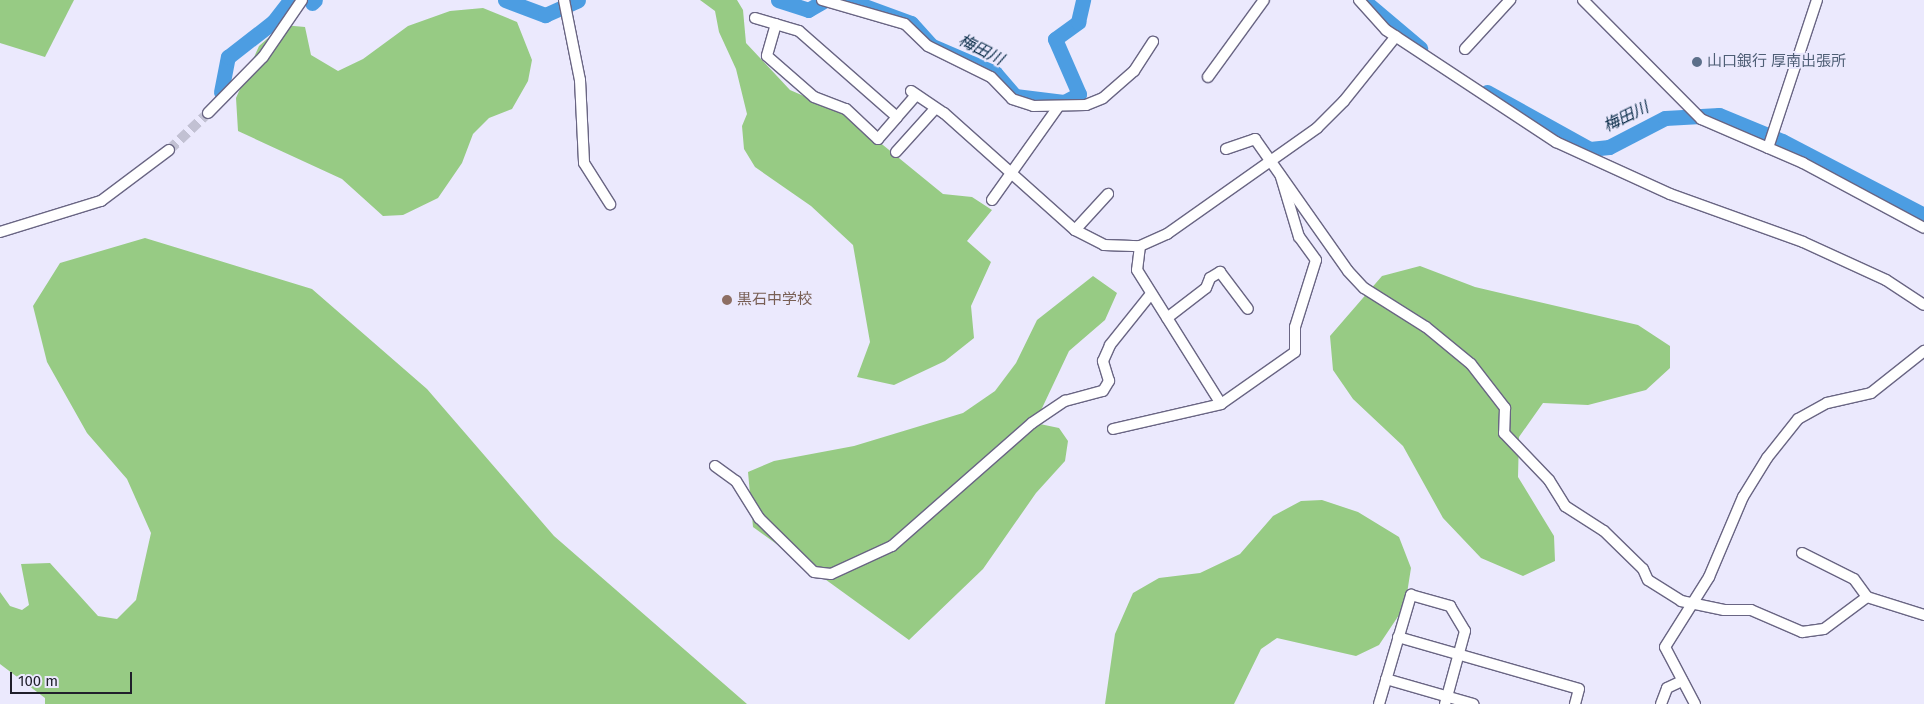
<!DOCTYPE html>
<meta charset="utf-8">
<style>
body{margin:0}
#map{position:relative;width:1924px;height:704px;overflow:hidden;background:#ebe9fd;font-family:"Fira Sans","Noto Sans JP",sans-serif}
div>[style]{position:absolute}
.green>*{inset:0;background:#97cb84}
.river>*{height:15px;margin:-7.5px;padding:0 7.5px;transform-origin:7.5px;border-radius:7.5px;background:#4c9de2}
.minor-tunnel>*{height:10px;margin-top:-5px;transform-origin:0;background:repeating-linear-gradient(90deg,#c2c1d3 0 10px,transparent 0 15px)}
.roads{filter:drop-shadow(1px 0 #696583) drop-shadow(-1px 0 #696583) drop-shadow(0 1px #696583) drop-shadow(0 -1px #696583)}
.minor>*{height:10px;margin:-5px;padding:0 5px;transform-origin:5px;border-radius:5px;background:#fff}
.dots>*{width:14px;height:14px;translate:-50% -50%;box-sizing:border-box;border:2px solid #ebe9fd;border-radius:50%}
span{translate:-50% -50%;white-space:nowrap;text-align:center;line-height:1.15;-webkit-text-stroke:4px #ebe9fd;paint-order:stroke}
.service-label{font-size:15px;color:#4e5e75}
.left{translate:0 -50%;text-align:left}
.education-label{font-size:15px;color:#785e54}
.water-label{font-size:16px;color:#0c2e4a;font-style:italic}
.scale{position:absolute;left:10px;top:672px;width:122px;height:22px;box-sizing:border-box;border:2px solid #201f2b;border-top:0;padding-left:6px;font-size:15px;line-height:18px;white-space:nowrap;color:#201f2b;-webkit-text-stroke:4px #ebe9fd;paint-order:stroke}
</style>
<div id="map">
<div class="green">
<div style="clip-path:polygon(0 0,74px 0,45px 57px,0 43px)"></div>
<div style="clip-path:polygon(700px 0,737px 0,743px 10px,746px 43px,790px 90px,845px 114px,943px 194px,972px 197px,992px 210px,967px 241px,991px 262px,971px 306px,974px 338px,945px 361px,894px 385px,857px 377px,870px 342px,853px 245px,811px 206px,755px 167px,744px 149px,742px 126px,747px 114px,736px 69px,719px 32px,715px 11px)"></div>
<div style="clip-path:polygon(483px 8px,517px 22px,532px 60px,528px 81px,512px 109px,489px 118px,473px 134px,462px 163px,438px 198px,403px 215px,383px 216px,342px 179px,238px 131px,236px 98px,259px 46px,283px 25px,305px 27px,311px 55px,338px 71px,363px 59px,408px 26px,450px 11px)"></div>
<div style="clip-path:polygon(145px 238px,312px 289px,427px 389px,554px 536px,747px 704px,45px 704px,45px 698px,0 664px,0 592px,10px 606px,22px 610px,29px 605px,21px 564px,50px 563px,98px 616px,117px 619px,136px 600px,151px 533px,127px 479px,87px 433px,47px 362px,33px 306px,60px 263px)"></div>
<div style="clip-path:polygon(1420px 266px,1475px 287px,1638px 325px,1670px 346px,1670px 368px,1646px 390px,1588px 405px,1543px 403px,1519px 437px,1518px 477px,1554px 536px,1555px 561px,1523px 576px,1481px 558px,1443px 518px,1403px 446px,1353px 399px,1333px 370px,1330px 336px,1382px 276px)"></div>
<div style="clip-path:polygon(1093px 276px,1117px 293px,1105px 320px,1069px 351px,1035px 423px,1059px 428px,1068px 441px,1065px 461px,1036px 493px,983px 569px,909px 640px,753px 527px,748px 472px,774px 461px,854px 446px,963px 413px,995px 391px,1016px 363px,1037px 320px)"></div>
<div style="clip-path:polygon(1322px 500px,1358px 512px,1399px 537px,1411px 568px,1405px 606px,1379px 645px,1356px 656px,1277px 638px,1261px 649px,1234px 704px,1105px 704px,1115px 634px,1133px 593px,1159px 578px,1200px 573px,1240px 554px,1273px 516px,1301px 501px)"></div>
</div>
<div class="river">
<div style="left:505px;top:0;width:43px;rotate:20.6deg"></div>
<div style="left:545px;top:15px;width:36px;rotate:-24deg"></div>
<div style="left:778px;top:0;width:32px;rotate:18deg"></div>
<div style="left:808px;top:10px;width:20px;rotate:-30deg"></div>
<div style="left:848px;top:0;width:67px;rotate:20.1deg"></div>
<div style="left:911px;top:23px;width:31px;rotate:48deg"></div>
<div style="left:932px;top:46px;width:69px;rotate:23.2deg"></div>
<div style="left:995px;top:73px;width:30px;rotate:49deg"></div>
<div style="left:1015px;top:96px;width:49px;rotate:7deg"></div>
<div style="left:1064px;top:102px;width:17px;rotate:-28deg"></div>
<div style="left:1079px;top:94px;width:60px;rotate:-113.6deg"></div>
<div style="left:1055px;top:39px;width:29px;rotate:-36deg"></div>
<div style="left:1078px;top:22px;width:23px;rotate:-77deg"></div>
<div style="left:312px;top:3px;width:4px;rotate:-45deg"></div>
<div style="left:1369px;top:5px;width:67px;rotate:40.1deg"></div>
<div style="left:221px;top:92px;width:36px;rotate:-79deg"></div>
<div style="left:228px;top:57px;width:57px;rotate:-37.9deg"></div>
<div style="left:273px;top:22px;width:28px;rotate:-52deg"></div>
<div style="left:1487px;top:92px;width:118px;rotate:29deg"></div>
<div style="left:1590px;top:149px;width:19px;rotate:-6deg"></div>
<div style="left:1609px;top:147px;width:63px;rotate:-27.4deg"></div>
<div style="left:1665px;top:118px;width:54px;rotate:-3.2deg"></div>
<div style="left:1719px;top:115px;width:68px;rotate:22.4deg"></div>
<div style="left:1782px;top:141px;width:160px;rotate:27.5deg"></div>
</div>
<div class="minor-tunnel">
<div style="left:169px;top:150px;width:54px;rotate:-43.5deg"></div>
</div>
<div class="roads">
<div class="minor">
<div style="left:564px;top:0;width:82px;rotate:78.7deg"></div>
<div style="left:580px;top:80px;width:83px;rotate:87.2deg"></div>
<div style="left:584px;top:163px;width:49px;rotate:57.6deg"></div>
<div style="left:822px;top:0;width:86px;rotate:16.1deg"></div>
<div style="left:905px;top:24px;width:32px;rotate:44deg"></div>
<div style="left:928px;top:46px;width:70px;rotate:26.2deg"></div>
<div style="left:991px;top:77px;width:30px;rotate:46deg"></div>
<div style="left:1012px;top:99px;width:22px;rotate:18deg"></div>
<div style="left:1033px;top:106px;width:53px;rotate:-1.1deg"></div>
<div style="left:1086px;top:105px;width:18px;rotate:-22deg"></div>
<div style="left:1103px;top:98px;width:41px;rotate:-41.1deg"></div>
<div style="left:1134px;top:71px;width:35px;rotate:-57deg"></div>
<div style="left:1359px;top:0;width:40px;rotate:48deg"></div>
<div style="left:1386px;top:30px;width:204px;rotate:33.4deg"></div>
<div style="left:1556px;top:142px;width:125px;rotate:24.5deg"></div>
<div style="left:1670px;top:194px;width:141px;rotate:19.8deg"></div>
<div style="left:1803px;top:242px;width:91px;rotate:24.6deg"></div>
<div style="left:1886px;top:280px;width:45px;rotate:33.3deg"></div>
<div style="left:1583px;top:0;width:168px;rotate:45.2deg"></div>
<div style="left:1701px;top:119px;width:111px;rotate:23.3deg"></div>
<div style="left:1803px;top:163px;width:137px;rotate:28.2deg"></div>
<div style="left:755px;top:18px;width:46px;rotate:16.5deg"></div>
<div style="left:799px;top:31px;width:130px;rotate:41.3deg"></div>
<div style="left:897px;top:117px;width:29px;rotate:-49deg"></div>
<div style="left:776px;top:24px;width:33px;rotate:106deg"></div>
<div style="left:767px;top:56px;width:62px;rotate:41.1deg"></div>
<div style="left:814px;top:97px;width:34px;rotate:21deg"></div>
<div style="left:846px;top:109px;width:44px;rotate:43.2deg"></div>
<div style="left:878px;top:139px;width:29px;rotate:-49deg"></div>
<div style="left:1465px;top:49px;width:67px;rotate:-47.4deg"></div>
<div style="left:1208px;top:77px;width:95px;rotate:-54deg"></div>
<div style="left:911px;top:91px;width:40px;rotate:34deg"></div>
<div style="left:944px;top:113px;width:176px;rotate:41.8deg"></div>
<div style="left:1075px;top:230px;width:33px;rotate:27deg"></div>
<div style="left:1104px;top:245px;width:36px;rotate:2deg"></div>
<div style="left:1140px;top:246px;width:30px;rotate:-24deg"></div>
<div style="left:1167px;top:234px;width:184px;rotate:-35.2deg"></div>
<div style="left:1317px;top:128px;width:38px;rotate:-45deg"></div>
<div style="left:1344px;top:101px;width:83px;rotate:-51.3deg"></div>
<div style="left:208px;top:113px;width:78px;rotate:-45.5deg"></div>
<div style="left:263px;top:57px;width:69px;rotate:-55.6deg"></div>
<div style="left:1768px;top:148px;width:156px;rotate:-71.7deg"></div>
<div style="left:1226px;top:149px;width:31px;rotate:-19deg"></div>
<div style="left:1255px;top:139px;width:161px;rotate:54.8deg"></div>
<div style="left:1348px;top:271px;width:23px;rotate:47deg"></div>
<div style="left:1364px;top:288px;width:73px;rotate:32.2deg"></div>
<div style="left:1426px;top:327px;width:58px;rotate:39.4deg"></div>
<div style="left:1471px;top:364px;width:56px;rotate:52.3deg"></div>
<div style="left:1505px;top:408px;width:25px;rotate:92deg"></div>
<div style="left:1504px;top:433px;width:65px;rotate:46.2deg"></div>
<div style="left:1549px;top:480px;width:31px;rotate:58deg"></div>
<div style="left:1565px;top:506px;width:46px;rotate:32.7deg"></div>
<div style="left:1604px;top:531px;width:54px;rotate:44.3deg"></div>
<div style="left:1643px;top:569px;width:12px;rotate:66deg"></div>
<div style="left:1648px;top:580px;width:39px;rotate:32deg"></div>
<div style="left:1681px;top:601px;width:44px;rotate:11.8deg"></div>
<div style="left:1724px;top:610px;width:27px"></div>
<div style="left:1751px;top:610px;width:56px;rotate:23.3deg"></div>
<div style="left:1802px;top:632px;width:22px;rotate:-8deg"></div>
<div style="left:1824px;top:629px;width:54px;rotate:-36.7deg"></div>
<div style="left:1867px;top:597px;width:60px;rotate:17.5deg"></div>
<div style="left:896px;top:152px;width:57px;rotate:-47.9deg"></div>
<div style="left:992px;top:200px;width:114px;rotate:-54.6deg"></div>
<div style="left:1075px;top:230px;width:49px;rotate:-47.5deg"></div>
<div style="left:0;top:232px;width:106px;rotate:-17.1deg"></div>
<div style="left:101px;top:201px;width:85px;rotate:-36.9deg"></div>
<div style="left:1140px;top:246px;width:24px;rotate:97deg"></div>
<div style="left:1137px;top:270px;width:158px;rotate:57.9deg"></div>
<div style="left:1167px;top:318px;width:49px;rotate:-37.6deg"></div>
<div style="left:1206px;top:288px;width:11px;rotate:-68deg"></div>
<div style="left:1210px;top:278px;width:12px;rotate:-31deg"></div>
<div style="left:1220px;top:272px;width:46px;rotate:52.9deg"></div>
<div style="left:1113px;top:429px;width:111px;rotate:-13deg"></div>
<div style="left:1221px;top:404px;width:90px;rotate:-35.1deg"></div>
<div style="left:1295px;top:352px;width:25px;rotate:-90deg"></div>
<div style="left:1295px;top:327px;width:70px;rotate:-72.6deg"></div>
<div style="left:1316px;top:260px;width:29px;rotate:-126deg"></div>
<div style="left:1299px;top:237px;width:63px;rotate:-106.7deg"></div>
<div style="left:715px;top:466px;width:26px;rotate:36deg"></div>
<div style="left:736px;top:481px;width:44px;rotate:58.1deg"></div>
<div style="left:759px;top:518px;width:77px;rotate:44.5deg"></div>
<div style="left:814px;top:572px;width:17px;rotate:7deg"></div>
<div style="left:831px;top:574px;width:67px;rotate:-24.7deg"></div>
<div style="left:892px;top:546px;width:186px;rotate:-41.3deg"></div>
<div style="left:1032px;top:423px;width:40px;rotate:-34deg"></div>
<div style="left:1065px;top:401px;width:39px;rotate:-15deg"></div>
<div style="left:1103px;top:391px;width:12px;rotate:-59deg"></div>
<div style="left:1109px;top:381px;width:21px;rotate:-107deg"></div>
<div style="left:1103px;top:361px;width:17px;rotate:-66deg"></div>
<div style="left:1110px;top:345px;width:64px;rotate:-51.3deg"></div>
<div style="left:1802px;top:553px;width:58px;rotate:26.6deg"></div>
<div style="left:1854px;top:579px;width:22px;rotate:54deg"></div>
<div style="left:1398px;top:637px;width:188px;rotate:16deg"></div>
<div style="left:1579px;top:689px;width:16px;rotate:105deg"></div>
<div style="left:1386px;top:679px;width:91px;rotate:16deg"></div>
<div style="left:1379px;top:704px;width:114px;rotate:-73.6deg"></div>
<div style="left:1411px;top:595px;width:41px;rotate:15.8deg"></div>
<div style="left:1450px;top:606px;width:29px;rotate:59deg"></div>
<div style="left:1465px;top:631px;width:76px;rotate:105.3deg"></div>
<div style="left:1661px;top:704px;width:17px;rotate:-69deg"></div>
<div style="left:1667px;top:688px;width:17px;rotate:-25deg"></div>
<div style="left:1695px;top:704px;width:64px;rotate:-117.8deg"></div>
<div style="left:1665px;top:647px;width:83px;rotate:-57.8deg"></div>
<div style="left:1709px;top:577px;width:87px;rotate:-67deg"></div>
<div style="left:1743px;top:497px;width:46px;rotate:-58.4deg"></div>
<div style="left:1767px;top:458px;width:50px;rotate:-51.5deg"></div>
<div style="left:1798px;top:419px;width:33px;rotate:-29deg"></div>
<div style="left:1827px;top:403px;width:45px;rotate:-12.8deg"></div>
<div style="left:1871px;top:393px;width:68px;rotate:-38.4deg"></div>
</div>
</div>
<div class="dots">
<div style="left:1697px;top:62px;background:#5c6f8a"></div>
<div style="left:727px;top:300px;background:#8d6e63"></div>
</div>
<div class="service-label">
<span class="left" style="left:1707px;top:62px">山口銀行 厚南出張所</span>
</div>
<div class="education-label">
<span class="left" style="left:737px;top:300px">黒石中学校</span>
</div>
<div class="water-label">
<span style="left:981px;top:50px;rotate:27deg">梅田川</span>
<span style="left:1626px;top:117px;rotate:-26deg">梅田川</span>
</div>
<div class="scale">100 m</div>
</div>
